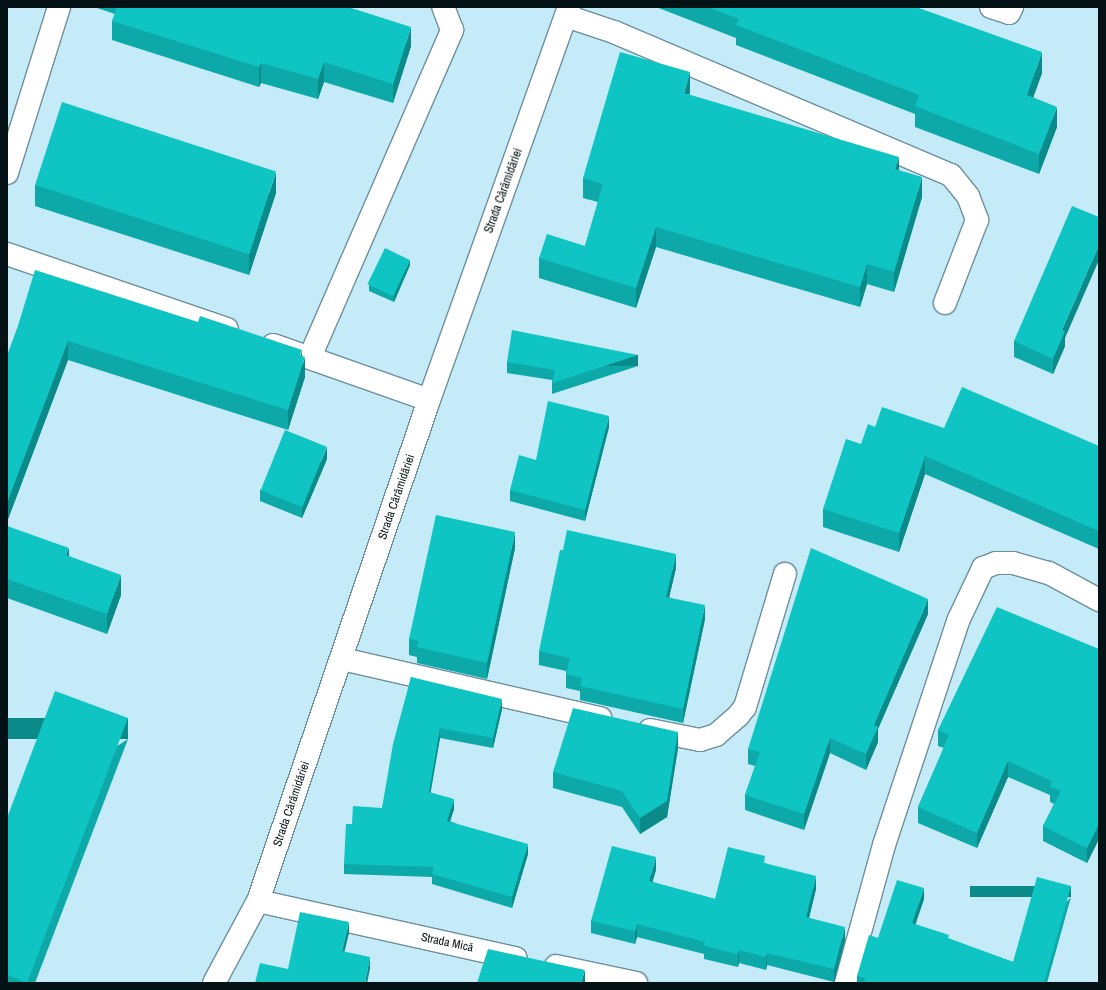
<!DOCTYPE html>
<html>
<head>
<meta charset="utf-8">
<style>
	body { margin:0 }
	#map { position:relative; width:1106px; height:990px; overflow:hidden; background:#c5eaf8; font-family:"Archivo Narrow",sans-serif }
	div>[style] { position:absolute }
	.roads { filter:drop-shadow(1px 0 #6c8f9c) drop-shadow(-1px 0 #6c8f9c) drop-shadow(0 1px #6c8f9c) drop-shadow(0 -1px #6c8f9c) }
	.minor>* { height:22px; margin:-11px; padding:0 11px; transform-origin:11px; border-radius:11px; background:#fff }
	.wall>* { inset:0; background:#0da9a9 }
	.shaded-wall>* { inset:0; background:#0a8a89; transform-origin:0 0 }
	.building>* { inset:0; background:#0fc5c4; transform-origin:0 0 }
	span { translate:-50% -50%; white-space:nowrap; text-align:center; line-height:1.15; -webkit-text-stroke:3.5px #fff; paint-order:stroke }
	.street-label { font-size:12px; color:#041115 }
	.frame { position:absolute; inset:0; border:8px solid #041115; pointer-events:none }
</style>
</head>
<body>
<div id="map">
	<div class="roads">
		<div class="minor">
			<i style="left:991px;top:7px;width:19px;rotate:18deg"></i>
			<i style="left:1009px;top:13px;width:7px;rotate:-63deg"></i>
			<i style="left:566px;top:16px;width:51px;rotate:18.4deg"></i>
			<i style="left:614px;top:32px;width:366px;rotate:23deg"></i>
			<i style="left:951px;top:175px;width:27px;rotate:51deg"></i>
			<i style="left:968px;top:196px;width:26px;rotate:69deg"></i>
			<i style="left:977px;top:220px;width:89px;rotate:111.1deg"></i>
			<i style="left:7px;top:173px;width:174px;rotate:-72.6deg"></i>
			<i style="left:7px;top:254px;width:232px;rotate:18.8deg"></i>
			<i style="left:273px;top:345px;width:165px;rotate:19.4deg"></i>
			<i style="left:310px;top:357px;width:357px;rotate:-66.5deg"></i>
			<i style="left:452px;top:30px;width:25px;rotate:-111deg"></i>
			<i style="left:342px;top:659px;width:265px;rotate:12.9deg"></i>
			<i style="left:650px;top:730px;width:51px;rotate:11.3deg"></i>
			<i style="left:700px;top:740px;width:17px;rotate:-17deg"></i>
			<i style="left:716px;top:735px;width:29px;rotate:-41deg"></i>
			<i style="left:738px;top:716px;width:11px;rotate:-52deg"></i>
			<i style="left:745px;top:707px;width:139px;rotate:-73.3deg"></i>
			<i style="left:258px;top:901px;width:264px;rotate:12.5deg"></i>
			<i style="left:556px;top:966px;width:82px;rotate:12deg"></i>
			<i style="left:214px;top:983px;width:93px;rotate:-61.8deg"></i>
			<i style="left:258px;top:901px;width:529px;rotate:-71.15deg"></i>
			<i style="left:429px;top:400px;width:417px;rotate:-70.4deg"></i>
			<i style="left:846px;top:983px;width:143px;rotate:-74.6deg"></i>
			<i style="left:884px;top:845px;width:236px;rotate:-71.7deg"></i>
			<i style="left:958px;top:621px;width:59px;rotate:-64.7deg"></i>
			<i style="left:983px;top:568px;width:14px;rotate:-21deg"></i>
			<i style="left:996px;top:563px;width:17px"></i>
			<i style="left:1013px;top:563px;width:37px;rotate:16deg"></i>
			<i style="left:1049px;top:573px;width:57px;rotate:28.4deg"></i>
		</div>
	</div>
	<div class="wall">
		<i style="clip-path:polygon(94px 7px,348px 7px,411px 46px,393px 103px,324px 82px,318px 99px,261px 83px,259px 87px,112px 40px,112px 21px,115px 14px)"></i>
		<i style="clip-path:polygon(656px 7px,916px 7px,1042px 73px,1033px 97px,1057px 127px,1039px 174px,915px 127px,915px 114px,736px 45px,736px 38px)"></i>
		<i style="clip-path:polygon(690px 92px,689px 95px,899px 171px,922px 197px,894px 292px,867px 284px,860px 307px,656px 247px,636px 308px,539px 278px,539px 258px,585px 246px,598px 202px,583px 198px,583px 178px)"></i>
		<i style="clip-path:polygon(35px 185px,276px 193px,249px 275px,35px 206px)"></i>
		<i style="clip-path:polygon(410px 265px,394px 302px,369px 291px,369px 285px)"></i>
		<i style="clip-path:polygon(198px 322px,302px 356px,305px 377px,288px 430px,68px 360px,7px 522px,7px 356px,17px 329px)"></i>
		<i style="clip-path:polygon(1065px 338px,1065px 346px,1053px 374px,1014px 357px,1014px 341px)"></i>
		<i style="clip-path:polygon(507px 362px,638px 366px,552px 394px,552px 380px,507px 373px)"></i>
		<i style="clip-path:polygon(609px 427px,585px 521px,510px 501px,510px 490px)"></i>
		<i style="clip-path:polygon(875px 427px,944px 428px,1099px 446px,1099px 549px,925px 474px,899px 552px,823px 527px,823px 509px,861px 444px)"></i>
		<i style="clip-path:polygon(327px 459px,302px 518px,260px 501px,260px 490px)"></i>
		<i style="clip-path:polygon(7px 526px,69px 556px,121px 595px,107px 634px,7px 598px)"></i>
		<i style="clip-path:polygon(515px 548px,487px 679px,417px 663px,417px 657px,409px 655px,409px 639px)"></i>
		<i style="clip-path:polygon(676px 568px,669px 597px,705px 619px,683px 723px,580px 700px,580px 691px,566px 688px,566px 671px,539px 665px,539px 651px)"></i>
		<i style="clip-path:polygon(928px 614px,878px 729px,878px 742px,866px 770px,830px 753px,804px 830px,745px 810px,745px 795px,755px 766px,748px 764px,748px 749px)"></i>
		<i style="clip-path:polygon(1099px 649px,1099px 839px,1087px 863px,1043px 841px,1043px 826px,1054px 804px,1050px 802px,1050px 795px,1008px 777px,977px 848px,918px 823px,918px 807px,944px 748px,938px 746px,938px 730px)"></i>
		<i style="clip-path:polygon(411px 677px,502px 709px,493px 748px,440px 738px,430px 792px,454px 809px,450px 821px,528px 854px,512px 908px,432px 884px,432px 877px,344px 874px,344px 864px,352px 824px,382px 808px)"></i>
		<i style="clip-path:polygon(128px 739px,35px 983px,7px 983px,7px 818px)"></i>
		<i style="clip-path:polygon(678px 748px,667px 817px,640px 834px,622px 807px,553px 788px,553px 772px)"></i>
		<i style="clip-path:polygon(765px 863px,816px 889px,809px 918px,845px 940px,834px 982px,767px 965px,766px 970px,739px 963px,738px 967px,704px 959px,704px 954px,637px 937px,635px 944px,591px 933px,591px 921px,656px 870px,652px 882px,715px 899px)"></i>
		<i style="clip-path:polygon(1071px 897px,1047px 983px,857px 983px,857px 976px,878px 938px,924px 899px,915px 924px,949px 939px,1013px 962px)"></i>
	</div>
	<div class="shaded-wall">
		<i style="clip-path:polygon(411px 27px,411px 46px,393px 103px,393px 84px)"></i>
		<i style="clip-path:polygon(1042px 52px,1042px 73px,1027px 115px,1027px 95px)"></i>
		<i style="clip-path:polygon(324px 62px,324px 82px,318px 99px,318px 79px)"></i>
		<i style="clip-path:polygon(261px 63px,261px 83px,259px 87px,259px 67px)"></i>
		<i style="clip-path:polygon(690px 72px,690px 92px,684px 113px,684px 93px)"></i>
		<i style="clip-path:polygon(1057px 107px,1057px 127px,1039px 174px,1039px 154px)"></i>
		<i style="clip-path:polygon(899px 157px,899px 177px,895px 169px)"></i>
		<i style="clip-path:polygon(276px 172px,276px 193px,249px 275px,249px 255px)"></i>
		<i style="clip-path:polygon(922px 177px,922px 197px,894px 292px,894px 272px)"></i>
		<i style="clip-path:polygon(656px 227px,656px 247px,636px 308px,636px 288px)"></i>
		<i style="clip-path:polygon(1099px 245px,1099px 260px,1065px 338px,1065px 346px,1053px 374px,1053px 359px,1062px 330px)"></i>
		<i style="clip-path:polygon(410px 260px,410px 265px,394px 302px,394px 296px)"></i>
		<i style="clip-path:polygon(867px 264px,867px 284px,860px 307px,860px 287px)"></i>
		<i style="clip-path:polygon(68px 341px,68px 360px,7px 522px,7px 503px)"></i>
		<i style="clip-path:polygon(302px 350px,302px 367px,305px 357px,305px 377px,288px 430px,288px 410px)"></i>
		<i style="left:638px;top:355px;width:11px;height:90px;rotate:90deg"></i>
		<i style="clip-path:polygon(609px 416px,609px 427px,585px 521px,585px 510px)"></i>
		<i style="clip-path:polygon(327px 447px,327px 459px,302px 518px,302px 507px)"></i>
		<i style="clip-path:polygon(925px 456px,925px 474px,899px 552px,899px 533px)"></i>
		<i style="clip-path:polygon(515px 532px,515px 548px,487px 679px,487px 663px)"></i>
		<i style="clip-path:polygon(69px 548px,69px 568px,66px 555px)"></i>
		<i style="clip-path:polygon(676px 554px,676px 568px,666px 611px,666px 597px)"></i>
		<i style="clip-path:polygon(121px 575px,121px 595px,107px 634px,107px 614px)"></i>
		<i style="clip-path:polygon(928px 599px,928px 614px,878px 729px,878px 742px,866px 770px,866px 754px,874px 725px)"></i>
		<i style="clip-path:polygon(705px 605px,705px 619px,683px 723px,683px 709px)"></i>
		<i style="clip-path:polygon(502px 699px,502px 709px,493px 748px,493px 738px)"></i>
		<i style="left:128px;top:718px;width:21px;height:284px;rotate:90deg"></i>
		<i style="clip-path:polygon(440px 728px,440px 738px,429px 802px,429px 792px)"></i>
		<i style="clip-path:polygon(678px 732px,678px 748px,667px 817px,640px 834px,640px 818px)"></i>
		<i style="clip-path:polygon(830px 738px,830px 753px,804px 830px,804px 814px)"></i>
		<i style="clip-path:polygon(1008px 761px,1008px 777px,977px 848px,977px 833px)"></i>
		<i style="clip-path:polygon(454px 799px,454px 809px,447px 831px,447px 821px)"></i>
		<i style="clip-path:polygon(1099px 824px,1099px 839px,1087px 863px,1087px 848px)"></i>
		<i style="clip-path:polygon(528px 844px,528px 854px,512px 908px,512px 897px)"></i>
		<i style="clip-path:polygon(656px 857px,656px 870px,649px 894px,649px 881px)"></i>
		<i style="clip-path:polygon(816px 876px,816px 889px,806px 930px,806px 917px)"></i>
		<i style="left:1071px;top:886px;width:11px;height:101px;rotate:90deg"></i>
		<i style="clip-path:polygon(924px 888px,924px 899px,912px 935px,912px 923px)"></i>
		<i style="clip-path:polygon(349px 922px,349px 933px,342px 962px,342px 951px)"></i>
		<i style="clip-path:polygon(637px 924px,637px 937px,635px 944px,635px 931px)"></i>
		<i style="clip-path:polygon(845px 927px,845px 940px,834px 982px,834px 969px)"></i>
		<i style="clip-path:polygon(739px 950px,739px 963px,738px 967px,738px 954px)"></i>
		<i style="clip-path:polygon(767px 953px,767px 965px,766px 970px,766px 957px)"></i>
		<i style="clip-path:polygon(370px 957px,370px 969px,367px 983px,365px 983px)"></i>
		<i style="clip-path:polygon(585px 970px,585px 983px,581px 983px)"></i>
	</div>
	<div class="building">
		<i style="clip-path:polygon(117px 7px,348px 7px,411px 27px,393px 84px,324px 62px,318px 79px,261px 63px,259px 67px,112px 21px)"></i>
		<i style="clip-path:polygon(708px 7px,916px 7px,1042px 52px,1027px 95px,1057px 107px,1039px 154px,915px 106px,919px 95px,736px 25px,739px 19px)"></i>
		<i style="clip-path:polygon(620px 52px,690px 72px,684px 93px,899px 157px,895px 169px,922px 177px,894px 272px,867px 264px,860px 287px,656px 227px,636px 288px,539px 258px,547px 234px,585px 246px,603px 184px,583px 178px)"></i>
		<i style="left:62px;top:102px;width:225px;height:87px;rotate:18deg"></i>
		<i style="clip-path:polygon(1072px 206px,1099px 217px,1099px 245px,1062px 330px,1065px 331px,1053px 359px,1014px 341px)"></i>
		<i style="left:385px;top:248px;width:28px;height:40px;rotate:26deg"></i>
		<i style="clip-path:polygon(35px 270px,198px 322px,200px 316px,302px 350px,300px 355px,305px 357px,288px 410px,68px 341px,7px 503px,7px 356px,17px 329px)"></i>
		<i style="clip-path:polygon(512px 330px,638px 355px,552px 383px,555px 370px,507px 362px)"></i>
		<i style="clip-path:polygon(962px 387px,1099px 446px,1099px 531px,925px 456px,899px 533px,823px 509px,846px 439px,861px 444px,868px 424px,875px 427px,882px 407px,944px 428px)"></i>
		<i style="clip-path:polygon(548px 401px,609px 416px,585px 510px,510px 490px,519px 455px,536px 460px)"></i>
		<i style="left:285px;top:430px;width:45px;height:65px;rotate:22deg"></i>
		<i style="clip-path:polygon(436px 515px,515px 532px,487px 663px,417px 647px,418px 641px,409px 639px)"></i>
		<i style="clip-path:polygon(7px 526px,69px 548px,66px 555px,121px 575px,107px 614px,7px 579px)"></i>
		<i style="clip-path:polygon(567px 530px,676px 554px,666px 597px,705px 605px,683px 709px,580px 686px,582px 678px,566px 674px,570px 658px,539px 651px,560px 550px,563px 550px)"></i>
		<i style="clip-path:polygon(811px 548px,928px 599px,874px 725px,878px 727px,866px 754px,830px 738px,804px 814px,745px 795px,760px 752px,748px 749px)"></i>
		<i style="clip-path:polygon(997px 607px,1099px 649px,1099px 680px,1098px 681px,1099px 682px,1099px 824px,1087px 848px,1043px 826px,1061px 791px,1050px 787px,1052px 781px,1008px 761px,977px 833px,918px 807px,949px 735px,938px 730px)"></i>
		<i style="clip-path:polygon(411px 677px,502px 699px,493px 738px,440px 728px,429px 792px,454px 799px,447px 821px,528px 844px,512px 897px,432px 874px,434px 867px,344px 864px,346px 824px,352px 824px,353px 806px,382px 808px,393px 744px)"></i>
		<i style="clip-path:polygon(55px 691px,128px 718px,27px 983px,7px 975px,7px 818px)"></i>
		<i style="clip-path:polygon(573px 708px,678px 732px,667px 801px,640px 818px,622px 791px,553px 772px)"></i>
		<i style="clip-path:polygon(612px 846px,656px 857px,649px 881px,715px 899px,728px 847px,765px 856px,764px 863px,816px 876px,806px 917px,845px 927px,834px 969px,767px 953px,766px 957px,739px 950px,738px 954px,704px 946px,705px 942px,637px 924px,635px 931px,591px 921px)"></i>
		<i style="clip-path:polygon(1037px 877px,1071px 886px,1044px 983px,864px 983px,865px 978px,857px 976px,869px 935px,878px 938px,897px 880px,924px 888px,912px 923px,949px 935px,948px 938px,1013px 962px)"></i>
		<i style="clip-path:polygon(300px 912px,349px 922px,342px 951px,370px 957px,365px 983px,255px 983px,260px 963px,288px 969px)"></i>
		<i style="clip-path:polygon(488px 949px,585px 970px,581px 983px,477px 983px)"></i>
	</div>
	<div class="street-label">
		<span style="left:504px;top:191px;rotate:-70deg">Strada Cărămidăriei</span>
		<span style="left:397px;top:497px;rotate:-71deg">Strada Cărămidăriei</span>
		<span style="left:292px;top:804px;rotate:-71deg">Strada Cărămidăriei</span>
		<span style="left:447px;top:943px;rotate:12deg">Strada Mică</span>
	</div>
	<div class="frame"></div>
</div>
</body>
</html>
